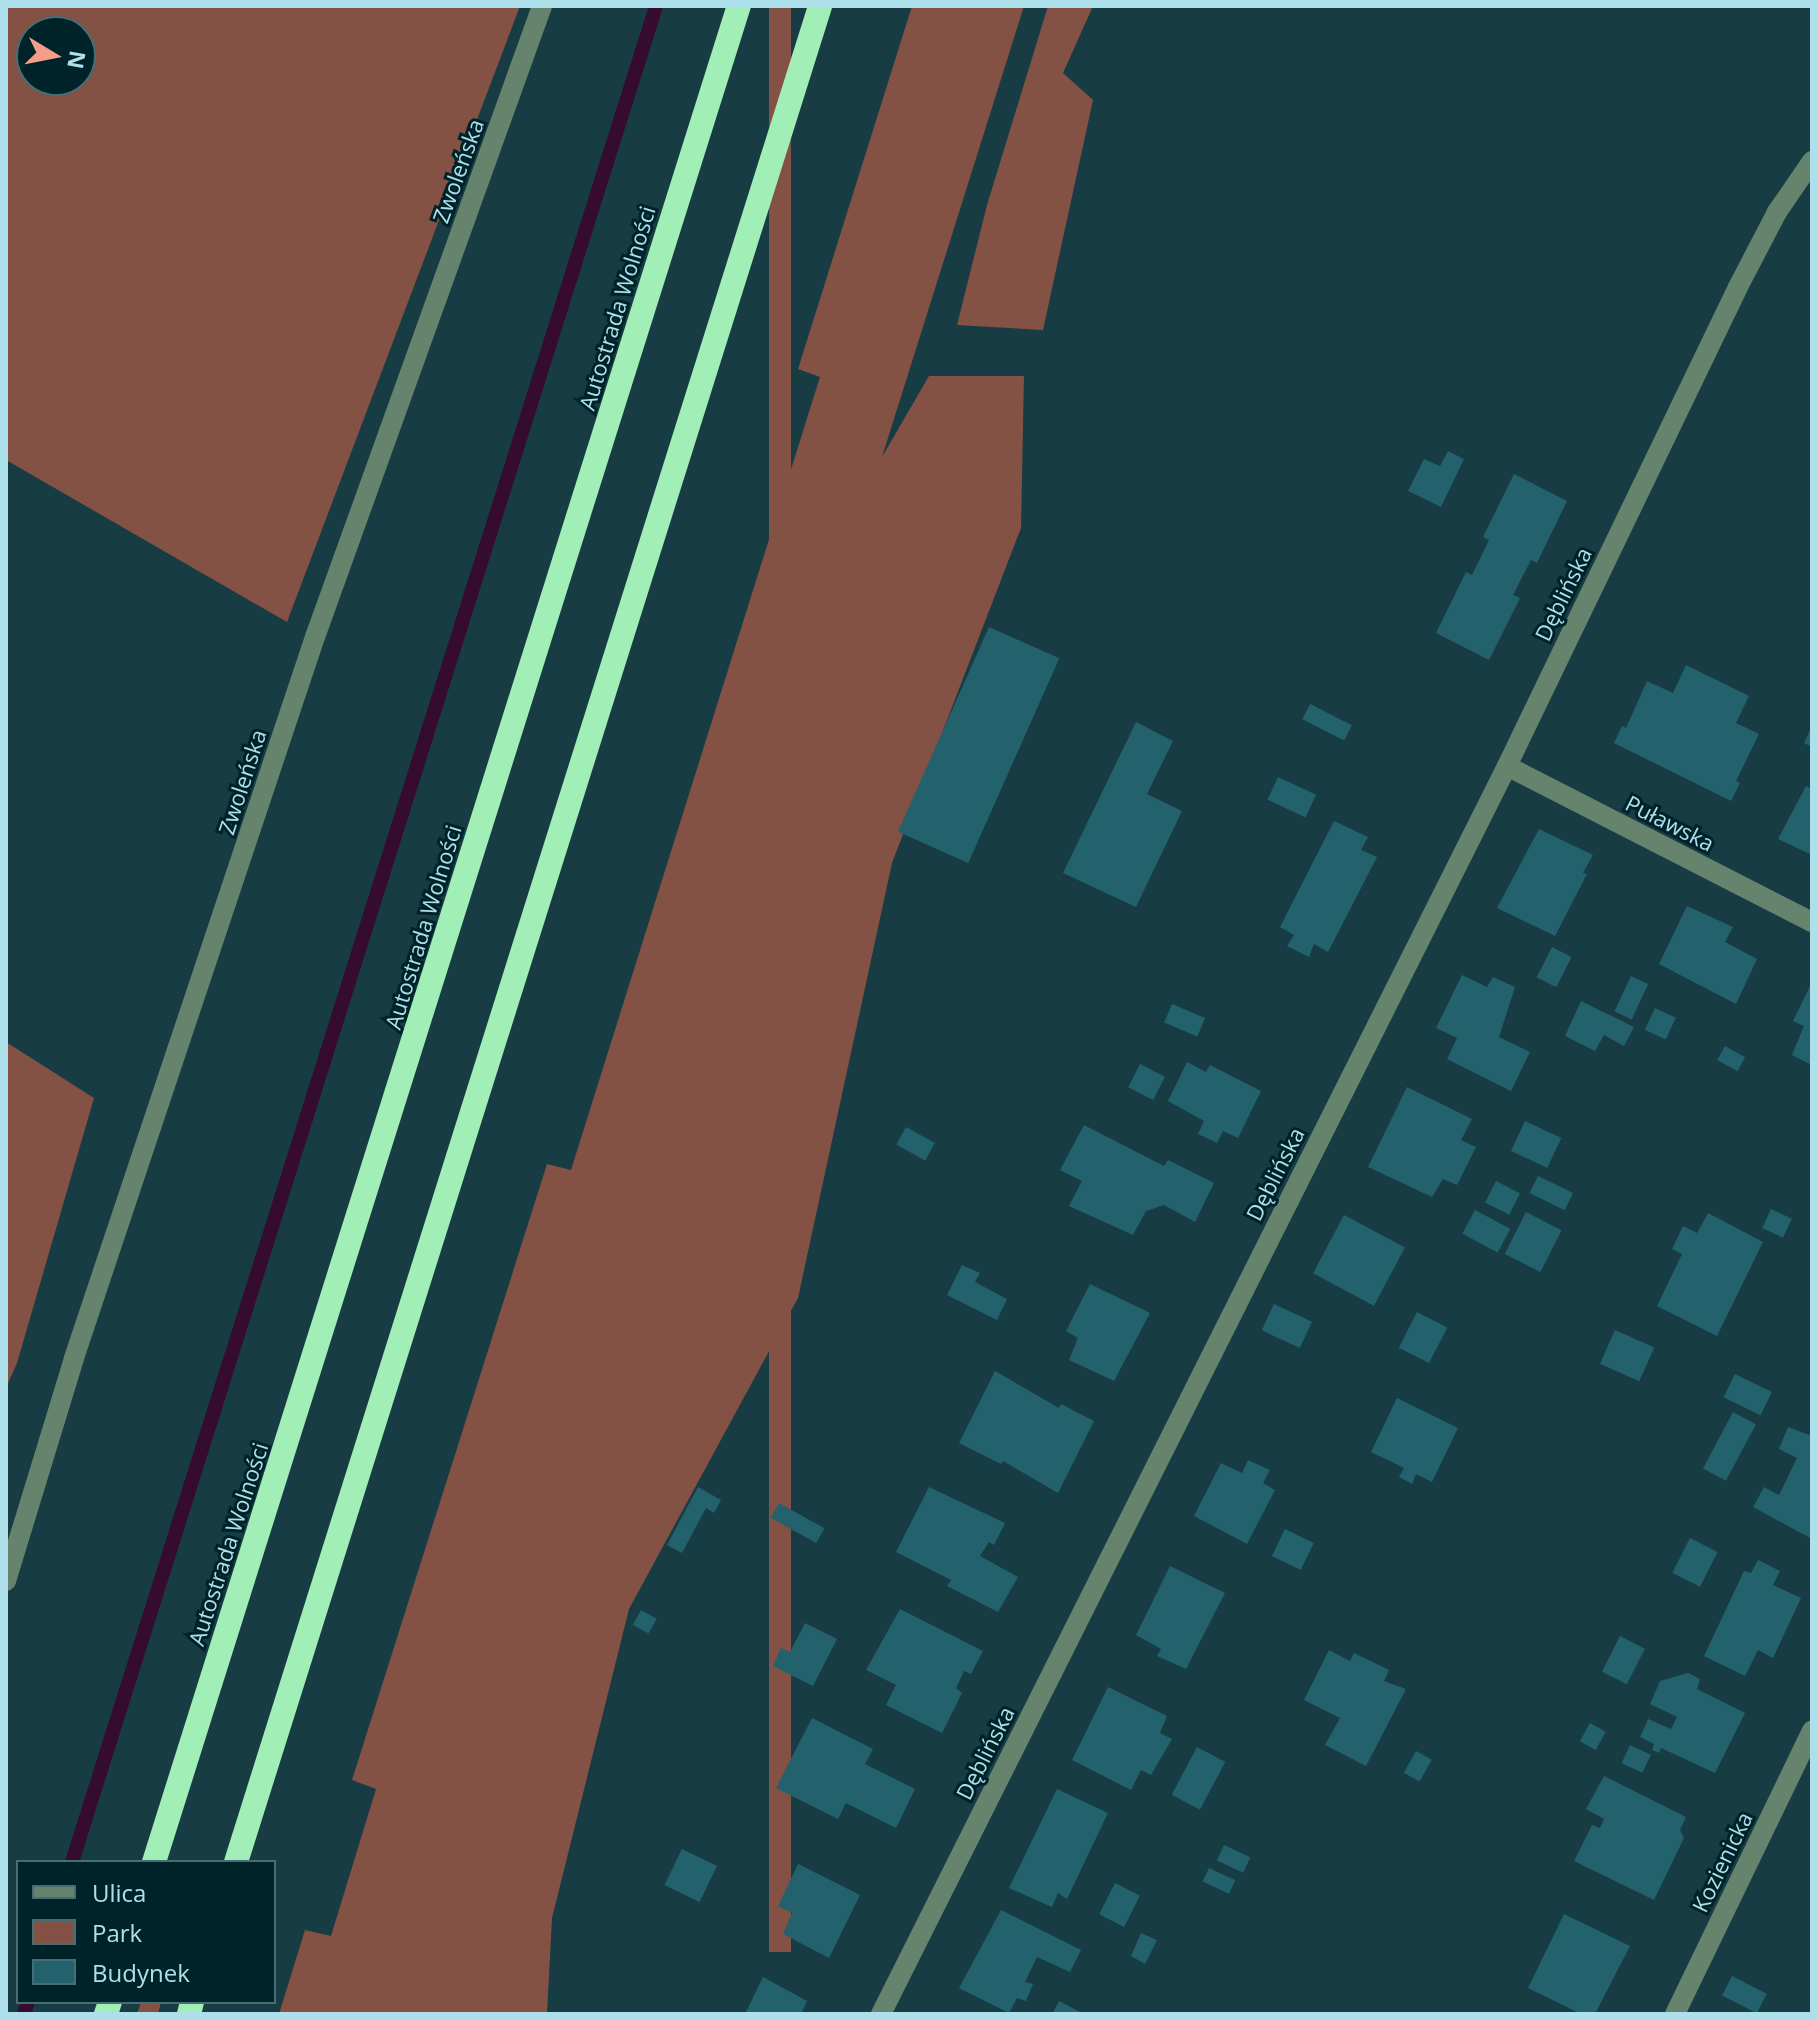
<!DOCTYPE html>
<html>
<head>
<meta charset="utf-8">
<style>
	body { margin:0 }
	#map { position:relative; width:1818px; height:2020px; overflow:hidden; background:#183c43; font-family:"Open Sans",sans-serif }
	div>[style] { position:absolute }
	.green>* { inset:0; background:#845145; transform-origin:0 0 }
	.stream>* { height:14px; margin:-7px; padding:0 7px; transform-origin:7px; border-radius:7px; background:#350c30 }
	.building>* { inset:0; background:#23616d; transform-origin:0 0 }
	.minor>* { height:20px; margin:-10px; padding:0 10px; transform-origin:10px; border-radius:10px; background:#65836d }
	.highway>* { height:24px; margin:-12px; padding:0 12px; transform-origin:12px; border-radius:12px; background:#a1eeb7 }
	span { translate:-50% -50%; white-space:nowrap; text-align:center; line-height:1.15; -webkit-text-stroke:6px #002229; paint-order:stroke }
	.street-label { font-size:22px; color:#ade0eb }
	.frame { position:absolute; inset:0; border:8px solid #ade0eb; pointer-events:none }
	.legend { position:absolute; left:16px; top:1860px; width:260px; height:144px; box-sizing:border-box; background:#002229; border:2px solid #456e77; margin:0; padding:10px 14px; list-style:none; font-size:24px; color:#ade0eb }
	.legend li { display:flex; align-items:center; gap:16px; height:40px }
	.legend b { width:40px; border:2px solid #456e77 }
	.north { position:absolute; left:16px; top:16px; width:80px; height:80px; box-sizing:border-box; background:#002229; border:2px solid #456e77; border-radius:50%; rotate:100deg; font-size:22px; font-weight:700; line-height:32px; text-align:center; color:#ade0eb }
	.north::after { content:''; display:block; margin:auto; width:28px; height:36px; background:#f49d8b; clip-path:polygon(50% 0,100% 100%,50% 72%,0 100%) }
</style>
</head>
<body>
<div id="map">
	<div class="green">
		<i style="clip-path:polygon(evenodd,6px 6px,520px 6px,287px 622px,6px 460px,6px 6px,80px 32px,80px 80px,32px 80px,32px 32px,80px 32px)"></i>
		<i style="left:769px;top:6px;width:22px;height:1946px"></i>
		<i style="clip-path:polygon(912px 6px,1024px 6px,882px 457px,929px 376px,1024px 376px,1021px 528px,892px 863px,798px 1298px,629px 1609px,552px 1918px,547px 2014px,279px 2014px,305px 1930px,331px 1936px,376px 1789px,352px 1780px,547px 1164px,571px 1170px,820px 377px,798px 369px)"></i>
		<i style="clip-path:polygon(1048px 6px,1093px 6px,1063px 73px,1093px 100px,1043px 330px,957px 325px,987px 205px)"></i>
		<i style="clip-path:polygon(6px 1042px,94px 1098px,17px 1363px,6px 1388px)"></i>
		<i style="clip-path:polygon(141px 2002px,161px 2002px,158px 2014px,137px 2014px)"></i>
	</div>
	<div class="stream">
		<i style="left:72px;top:1862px;width:1946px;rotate:-72.53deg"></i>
		<i style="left:24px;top:2014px;width:13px;rotate:-72deg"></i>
	</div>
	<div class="building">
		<i style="clip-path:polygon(1448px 451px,1464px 459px,1441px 507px,1408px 491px,1424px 459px,1440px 466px)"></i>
		<i style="clip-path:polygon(1514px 474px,1567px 501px,1537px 563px,1531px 560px,1513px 595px,1520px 598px,1489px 660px,1436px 633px,1466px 572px,1472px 575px,1489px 540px,1483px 537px)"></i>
		<i style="left:989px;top:627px;width:77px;height:224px;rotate:24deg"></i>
		<i style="clip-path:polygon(1686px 665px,1749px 696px,1736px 723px,1759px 734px,1736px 781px,1740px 783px,1731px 801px,1614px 743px,1622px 726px,1626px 728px,1647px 681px,1673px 693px)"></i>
		<i style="left:1310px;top:704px;width:47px;height:17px;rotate:27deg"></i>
		<i style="clip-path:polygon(1136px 722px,1173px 741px,1147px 794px,1182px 811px,1136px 907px,1063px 873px)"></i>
		<i style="clip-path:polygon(1812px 726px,1812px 747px,1804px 743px)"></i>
		<i style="left:1278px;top:777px;width:42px;height:25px;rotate:25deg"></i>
		<i style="clip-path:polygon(1806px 786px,1812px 789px,1812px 855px,1778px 839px)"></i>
		<i style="clip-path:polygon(1334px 821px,1368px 837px,1361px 850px,1377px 857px,1328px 952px,1314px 944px,1309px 957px,1287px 946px,1294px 935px,1280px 927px)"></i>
		<i style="clip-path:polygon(1539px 829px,1593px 855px,1583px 873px,1587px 874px,1555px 936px,1497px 908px)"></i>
		<i style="clip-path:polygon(1687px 906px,1733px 927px,1725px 942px,1757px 959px,1736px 1004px,1659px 964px)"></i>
		<i style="left:1552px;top:947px;width:22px;height:34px;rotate:27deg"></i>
		<i style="clip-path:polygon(1462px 975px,1487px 987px,1493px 977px,1515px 987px,1499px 1037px,1530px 1052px,1511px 1091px,1447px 1059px,1457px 1038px,1436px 1028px)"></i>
		<i style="left:1631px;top:976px;width:19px;height:39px;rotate:25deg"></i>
		<i style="clip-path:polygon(1812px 982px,1812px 1065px,1792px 1055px,1804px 1026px,1793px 1021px)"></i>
		<i style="clip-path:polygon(1581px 1001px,1634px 1027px,1624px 1046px,1604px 1035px,1595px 1051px,1565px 1036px)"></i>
		<i style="left:1172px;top:1004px;width:36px;height:20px;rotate:23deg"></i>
		<i style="left:1655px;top:1008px;width:23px;height:24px;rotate:25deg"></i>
		<i style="left:1725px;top:1046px;width:23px;height:16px;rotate:29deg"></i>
		<i style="clip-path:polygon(1187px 1062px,1206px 1072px,1210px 1065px,1261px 1091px,1238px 1138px,1223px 1131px,1217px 1143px,1198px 1134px,1204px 1121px,1168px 1101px)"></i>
		<i style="left:1140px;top:1064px;width:28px;height:26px;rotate:27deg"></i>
		<i style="clip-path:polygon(1407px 1087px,1472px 1119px,1461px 1140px,1476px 1147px,1457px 1185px,1443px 1179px,1432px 1197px,1368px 1167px)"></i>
		<i style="left:1525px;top:1121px;width:40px;height:33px;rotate:25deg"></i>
		<i style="clip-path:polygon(1084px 1125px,1164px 1166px,1168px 1160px,1214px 1183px,1195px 1222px,1164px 1205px,1146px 1211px,1133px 1235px,1069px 1206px,1082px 1181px,1060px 1170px)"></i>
		<i style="left:906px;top:1127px;width:33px;height:20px;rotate:29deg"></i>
		<i style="left:1538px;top:1176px;width:39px;height:19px;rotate:26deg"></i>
		<i style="left:1496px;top:1181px;width:27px;height:24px;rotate:27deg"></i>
		<i style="left:1771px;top:1209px;width:23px;height:21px;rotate:25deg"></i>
		<i style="left:1475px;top:1210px;width:40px;height:27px;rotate:28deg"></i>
		<i style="left:1526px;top:1212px;width:40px;height:47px;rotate:27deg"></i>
		<i style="clip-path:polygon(1708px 1213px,1763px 1242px,1717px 1336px,1657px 1306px,1682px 1254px,1672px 1249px,1683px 1226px,1697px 1233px)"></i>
		<i style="left:1344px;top:1215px;width:69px;height:66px;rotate:28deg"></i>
		<i style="clip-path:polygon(962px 1265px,980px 1273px,975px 1282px,1007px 1299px,997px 1320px,947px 1295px)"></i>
		<i style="clip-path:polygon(1090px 1284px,1150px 1313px,1114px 1381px,1069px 1360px,1078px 1338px,1066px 1331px)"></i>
		<i style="left:1274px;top:1304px;width:42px;height:29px;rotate:25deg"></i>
		<i style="left:1417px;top:1312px;width:34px;height:40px;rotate:27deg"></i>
		<i style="left:1615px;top:1330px;width:43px;height:37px;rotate:24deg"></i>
		<i style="clip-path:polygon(995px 1371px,1059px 1408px,1061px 1404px,1094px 1421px,1058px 1493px,1003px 1461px,1001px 1464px,959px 1443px)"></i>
		<i style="left:1735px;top:1374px;width:41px;height:26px;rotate:26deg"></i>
		<i style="clip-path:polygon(1397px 1398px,1458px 1428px,1432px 1482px,1416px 1474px,1412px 1484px,1399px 1477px,1404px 1468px,1371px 1452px)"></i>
		<i style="left:1733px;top:1412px;width:26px;height:64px;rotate:28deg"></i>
		<i style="clip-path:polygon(1788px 1427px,1812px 1436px,1812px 1539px,1753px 1507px,1764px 1487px,1779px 1495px,1797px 1458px,1779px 1449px)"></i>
		<i style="clip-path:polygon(1248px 1460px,1270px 1470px,1263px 1483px,1275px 1490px,1247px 1544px,1194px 1516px,1221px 1463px,1242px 1473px)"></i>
		<i style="clip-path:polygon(698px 1487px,721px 1500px,714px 1513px,706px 1508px,682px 1553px,667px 1545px)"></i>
		<i style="clip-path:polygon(929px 1487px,1005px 1523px,994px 1545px,989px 1542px,980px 1556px,1018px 1577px,998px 1612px,947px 1586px,951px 1580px,896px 1552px)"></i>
		<i style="left:779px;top:1503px;width:52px;height:17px;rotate:29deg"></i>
		<i style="left:1285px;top:1529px;width:32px;height:30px;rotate:26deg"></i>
		<i style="left:1690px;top:1538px;width:31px;height:39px;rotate:27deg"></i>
		<i style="clip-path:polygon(1758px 1560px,1780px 1571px,1773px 1585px,1801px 1598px,1773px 1658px,1758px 1650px,1745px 1676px,1704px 1656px,1744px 1571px,1751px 1573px)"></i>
		<i style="clip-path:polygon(1170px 1566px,1225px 1593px,1186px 1669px,1157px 1656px,1161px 1649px,1136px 1635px)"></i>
		<i style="clip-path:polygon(900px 1609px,983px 1651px,971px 1674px,964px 1671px,956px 1688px,962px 1693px,942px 1733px,886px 1705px,896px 1685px,866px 1670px)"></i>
		<i style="left:641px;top:1610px;width:18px;height:17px;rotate:29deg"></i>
		<i style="clip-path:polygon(805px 1623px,837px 1639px,813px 1686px,773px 1666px,781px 1648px,790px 1652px)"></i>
		<i style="left:1620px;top:1636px;width:28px;height:40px;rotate:27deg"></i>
		<i style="clip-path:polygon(1329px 1650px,1350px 1661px,1354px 1653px,1389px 1670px,1384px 1681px,1406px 1689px,1366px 1766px,1325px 1745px,1340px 1718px,1304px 1700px)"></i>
		<i style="clip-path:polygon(1688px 1673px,1700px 1679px,1697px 1689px,1745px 1713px,1715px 1773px,1661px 1748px,1659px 1753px,1652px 1750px,1654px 1744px,1640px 1737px,1648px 1719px,1671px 1729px,1677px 1717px,1650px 1704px,1660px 1681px)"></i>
		<i style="clip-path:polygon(1108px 1687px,1167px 1716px,1160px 1733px,1172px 1739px,1151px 1775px,1141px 1770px,1131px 1790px,1072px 1760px)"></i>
		<i style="clip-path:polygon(812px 1718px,873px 1749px,865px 1764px,915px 1789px,896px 1828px,846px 1803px,838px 1819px,776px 1788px)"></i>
		<i style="left:1590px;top:1723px;width:18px;height:21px;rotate:29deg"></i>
		<i style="left:1630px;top:1745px;width:23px;height:20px;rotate:25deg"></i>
		<i style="left:1197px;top:1747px;width:32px;height:54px;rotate:28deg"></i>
		<i style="left:1416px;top:1751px;width:18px;height:25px;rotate:29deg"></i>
		<i style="clip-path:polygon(1604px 1776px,1686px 1817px,1680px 1830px,1684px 1838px,1654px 1900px,1574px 1861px,1592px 1825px,1600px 1828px,1604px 1819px,1586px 1809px)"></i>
		<i style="clip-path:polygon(1057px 1789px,1108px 1813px,1067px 1899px,1058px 1893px,1052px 1907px,1009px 1888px)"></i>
		<i style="left:1224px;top:1845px;width:29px;height:17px;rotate:25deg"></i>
		<i style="left:682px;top:1849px;width:39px;height:40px;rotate:26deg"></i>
		<i style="clip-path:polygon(798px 1864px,860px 1895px,829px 1958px,783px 1934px,792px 1913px,778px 1906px)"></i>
		<i style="left:1209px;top:1868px;width:29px;height:15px;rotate:25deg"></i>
		<i style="left:1115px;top:1883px;width:28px;height:35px;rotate:27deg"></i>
		<i style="clip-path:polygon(1001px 1910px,1081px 1950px,1070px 1972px,1037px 1957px,1025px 1982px,1033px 1984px,1026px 2001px,1017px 1998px,1009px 2013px,959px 1988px)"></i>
		<i style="clip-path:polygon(1564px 1914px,1630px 1946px,1595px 2014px,1581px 2014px,1528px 1988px)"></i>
		<i style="clip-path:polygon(1141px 1933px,1157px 1940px,1145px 1964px,1131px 1956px)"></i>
		<i style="left:1732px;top:1976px;width:39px;height:22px;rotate:27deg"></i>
		<i style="clip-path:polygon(763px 1977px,807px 2001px,801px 2014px,745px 2014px)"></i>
		<i style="clip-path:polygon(1059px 2001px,1084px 2014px,1052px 2014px)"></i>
	</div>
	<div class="minor">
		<i style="left:1507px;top:766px;width:343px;rotate:27.1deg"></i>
		<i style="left:6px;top:1581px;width:233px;rotate:-73deg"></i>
		<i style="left:74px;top:1358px;width:760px;rotate:-71.52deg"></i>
		<i style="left:315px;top:637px;width:671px;rotate:-70.21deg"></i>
		<i style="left:881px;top:2014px;width:1396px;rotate:-63.36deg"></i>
		<i style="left:1507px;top:766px;width:532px;rotate:-64.25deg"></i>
		<i style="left:1738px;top:287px;width:85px;rotate:-62.5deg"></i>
		<i style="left:1777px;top:212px;width:62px;rotate:-55.5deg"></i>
		<i style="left:1675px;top:2014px;width:315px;rotate:-64.2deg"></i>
	</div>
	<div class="highway">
		<i style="left:154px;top:1862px;width:1946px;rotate:-72.51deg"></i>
		<i style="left:236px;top:1862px;width:1946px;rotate:-72.53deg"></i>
		<i style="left:106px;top:2014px;width:13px;rotate:-72deg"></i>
		<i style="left:189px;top:2014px;width:12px;rotate:-76deg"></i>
	</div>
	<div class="street-label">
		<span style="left:458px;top:171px;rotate:-70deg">Zwoleńska</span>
		<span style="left:617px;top:308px;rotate:-73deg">Autostrada Wolności</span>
		<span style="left:1563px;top:594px;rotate:-64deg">Dęblińska</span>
		<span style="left:242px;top:782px;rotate:-72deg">Zwoleńska</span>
		<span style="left:1670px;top:823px;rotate:27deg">Puławska</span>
		<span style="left:423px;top:927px;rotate:-73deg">Autostrada Wolności</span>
		<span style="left:1275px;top:1174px;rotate:-63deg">Dęblińska</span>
		<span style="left:228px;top:1544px;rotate:-72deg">Autostrada Wolności</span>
		<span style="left:985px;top:1753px;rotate:-63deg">Dęblińska</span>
		<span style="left:1722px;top:1862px;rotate:-64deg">Kozienicka</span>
	</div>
	<div class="frame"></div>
	<ul class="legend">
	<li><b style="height:10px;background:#65836d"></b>Ulica</li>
	<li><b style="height:22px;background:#845145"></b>Park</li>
	<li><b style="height:22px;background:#23616d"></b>Budynek</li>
	</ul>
	<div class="north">N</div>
</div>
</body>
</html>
